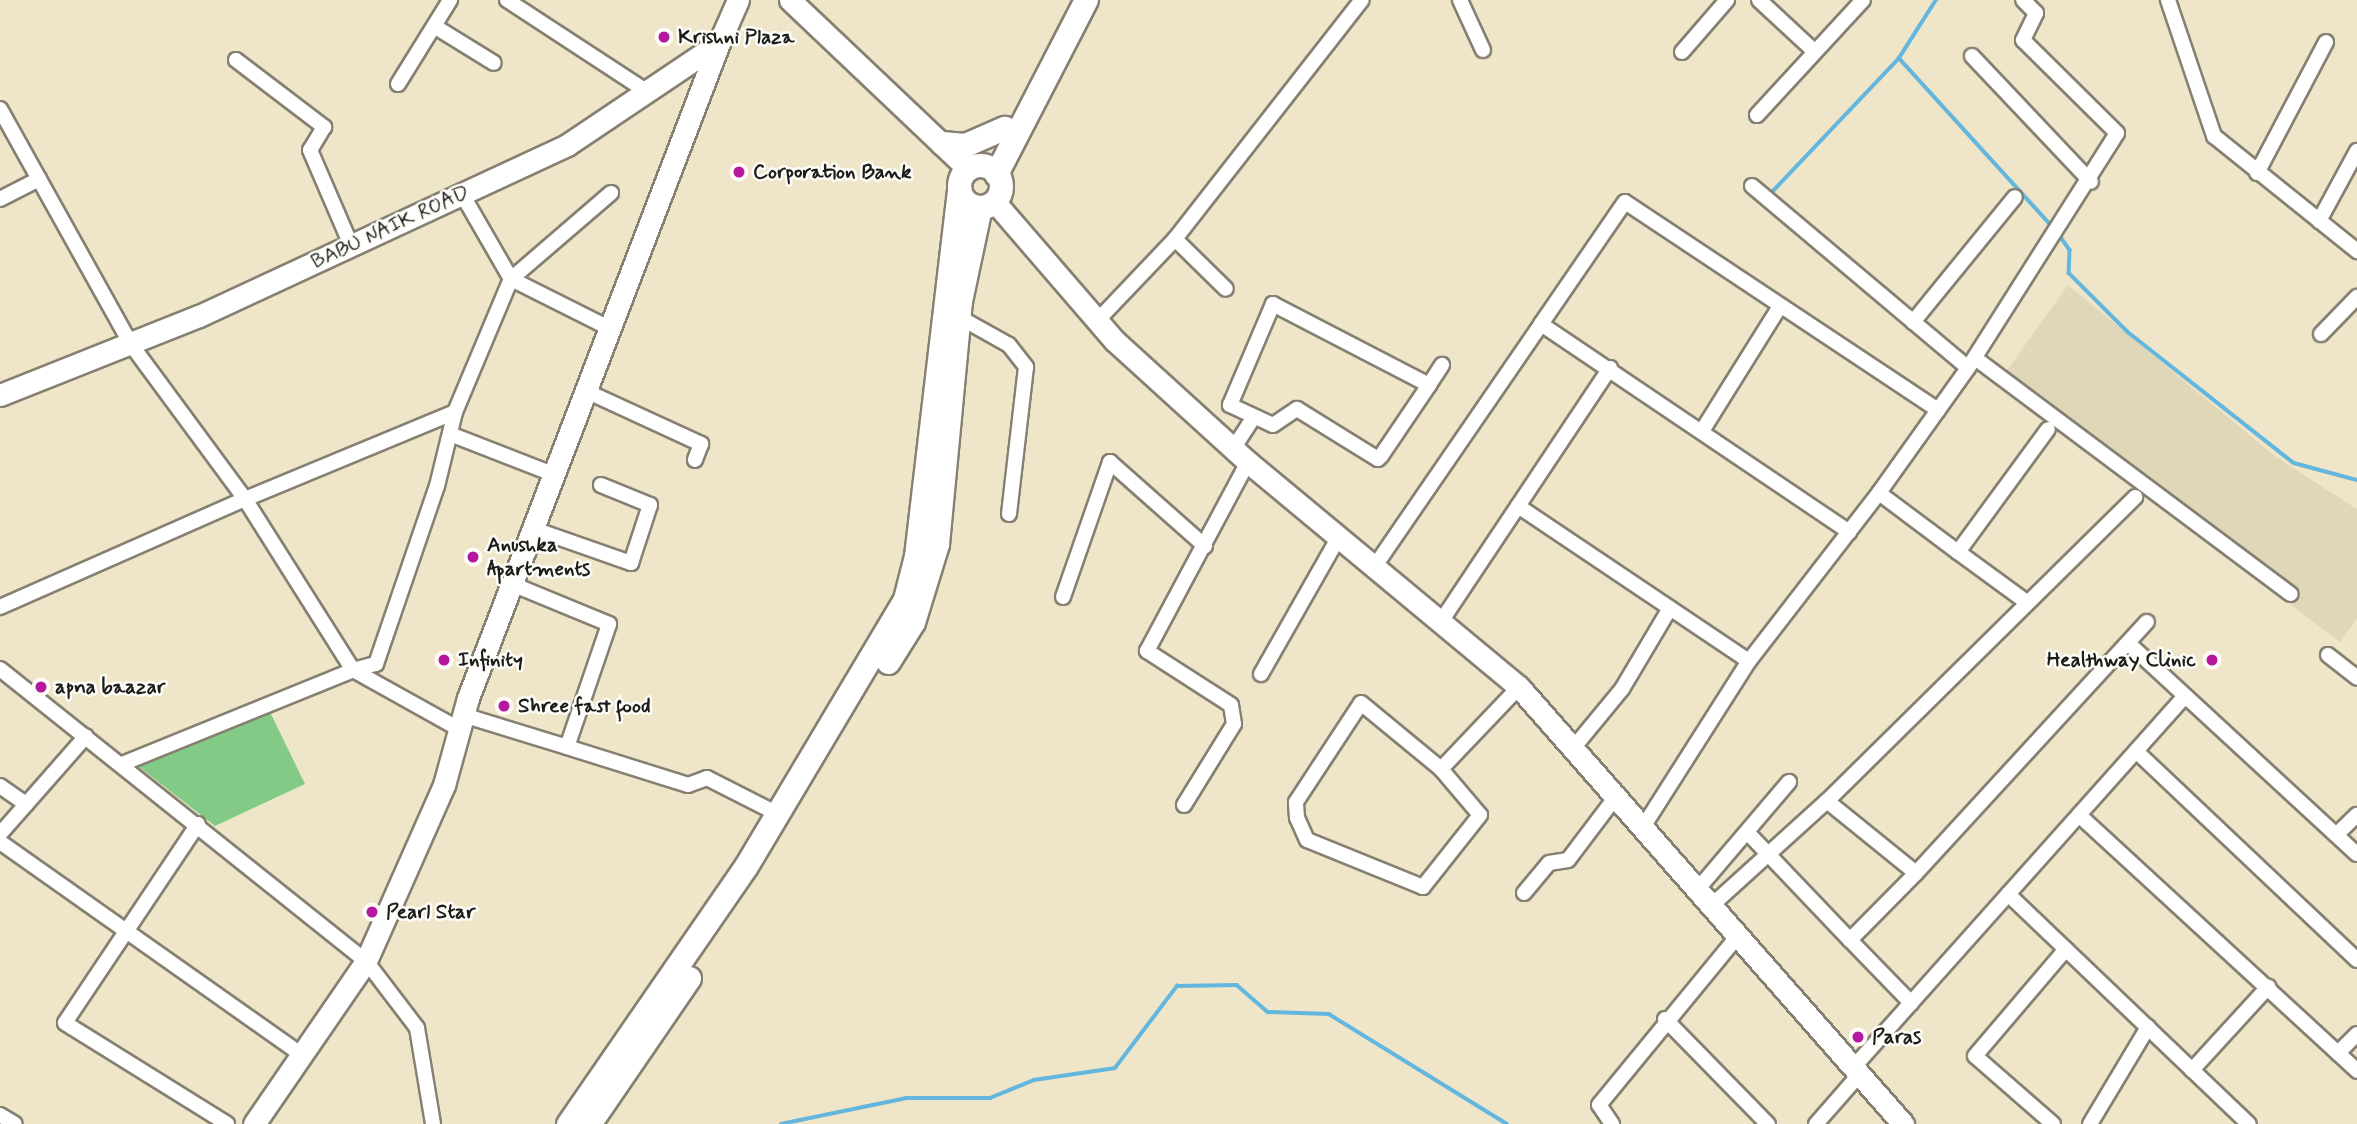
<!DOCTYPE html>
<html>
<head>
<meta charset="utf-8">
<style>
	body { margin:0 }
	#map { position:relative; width:2357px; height:1124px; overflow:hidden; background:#efe5c9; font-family:Mynerve,sans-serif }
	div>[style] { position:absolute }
	.built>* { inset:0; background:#dfd7b7 }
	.green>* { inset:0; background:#83ca86 }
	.stream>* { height:3.5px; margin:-1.75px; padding:0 1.75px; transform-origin:1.75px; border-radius:1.75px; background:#63b6de }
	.roads { filter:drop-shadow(2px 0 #868072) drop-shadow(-2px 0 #868072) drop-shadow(0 2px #868072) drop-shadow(0 -2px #868072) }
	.street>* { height:14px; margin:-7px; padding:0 7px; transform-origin:7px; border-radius:7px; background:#fff }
	.secondary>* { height:21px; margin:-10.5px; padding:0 10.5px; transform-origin:10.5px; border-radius:10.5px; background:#fff }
	.primary>* { height:23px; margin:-11.5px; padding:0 11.5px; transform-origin:11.5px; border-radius:11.5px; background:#fff }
	.primary>.ring { margin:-11.5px; padding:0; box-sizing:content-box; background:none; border:23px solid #fff; border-radius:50% }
	.dots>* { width:19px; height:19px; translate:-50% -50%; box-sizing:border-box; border:4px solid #fdfcf7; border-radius:50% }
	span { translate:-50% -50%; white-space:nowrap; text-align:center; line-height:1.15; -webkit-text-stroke:5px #fdfcf7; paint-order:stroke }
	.poi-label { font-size:21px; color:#1c1c1c; font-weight:700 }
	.left { translate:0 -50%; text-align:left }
	.right { translate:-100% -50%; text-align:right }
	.street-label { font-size:21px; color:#1c1c1c }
</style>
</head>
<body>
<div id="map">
	<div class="built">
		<i style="clip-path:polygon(2068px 285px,2276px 457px,2357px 509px,2357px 619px,2340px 642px,1998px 383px)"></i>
	</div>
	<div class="green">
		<i style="clip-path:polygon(268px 708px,305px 784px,215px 826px,138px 766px)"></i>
	</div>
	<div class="stream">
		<i style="left:1899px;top:58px;width:229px;rotate:47.7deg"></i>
		<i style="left:1773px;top:191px;width:183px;rotate:-46.5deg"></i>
		<i style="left:1899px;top:58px;width:69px;rotate:-57.5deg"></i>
		<i style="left:2058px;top:233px;width:21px;rotate:55deg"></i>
		<i style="left:2070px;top:250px;width:23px;rotate:92deg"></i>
		<i style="left:2069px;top:273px;width:83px;rotate:45deg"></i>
		<i style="left:2128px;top:332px;width:211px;rotate:38.3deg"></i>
		<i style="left:2294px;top:463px;width:65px;rotate:15.1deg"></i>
		<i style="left:781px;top:1124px;width:128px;rotate:-11.7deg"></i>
		<i style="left:906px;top:1098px;width:84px"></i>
		<i style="left:990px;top:1098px;width:48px;rotate:-22.2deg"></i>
		<i style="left:1034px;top:1080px;width:82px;rotate:-8.4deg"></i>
		<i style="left:1115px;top:1068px;width:103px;rotate:-52.9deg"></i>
		<i style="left:1177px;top:986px;width:60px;rotate:-1deg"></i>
		<i style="left:1237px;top:985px;width:41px;rotate:41.1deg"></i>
		<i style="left:1268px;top:1012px;width:61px;rotate:1.9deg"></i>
		<i style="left:1329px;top:1014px;width:209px;rotate:31.7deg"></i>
	</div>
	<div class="roads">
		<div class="street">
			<i style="left:507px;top:0;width:166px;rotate:33.2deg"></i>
			<i style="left:1460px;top:0;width:55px;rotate:65.3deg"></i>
			<i style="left:1759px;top:0;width:76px;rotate:42.9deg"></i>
			<i style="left:2168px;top:0;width:144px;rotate:71.3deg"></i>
			<i style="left:2214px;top:136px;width:184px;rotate:38.8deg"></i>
			<i style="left:434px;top:26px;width:70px;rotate:31.7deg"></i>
			<i style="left:1682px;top:52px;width:69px;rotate:-49.1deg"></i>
			<i style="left:1972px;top:56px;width:173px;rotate:46.6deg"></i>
			<i style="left:236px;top:60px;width:111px;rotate:37.3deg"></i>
			<i style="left:324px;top:127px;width:27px;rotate:121deg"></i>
			<i style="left:310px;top:150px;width:103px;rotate:66.7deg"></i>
			<i style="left:398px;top:84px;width:99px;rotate:-58.2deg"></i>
			<i style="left:0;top:109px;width:268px;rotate:60.9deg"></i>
			<i style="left:130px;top:343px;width:194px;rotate:53.6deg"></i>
			<i style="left:245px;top:499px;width:268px;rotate:156.2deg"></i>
			<i style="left:1757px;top:115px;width:156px;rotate:-47.3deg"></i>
			<i style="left:2257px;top:173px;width:148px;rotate:-62.2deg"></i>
			<i style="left:1752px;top:186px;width:282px;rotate:40.1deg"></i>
			<i style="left:1968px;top:368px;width:153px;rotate:125.5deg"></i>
			<i style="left:1879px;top:493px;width:99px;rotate:36.8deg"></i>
			<i style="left:462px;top:194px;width:98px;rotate:60deg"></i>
			<i style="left:511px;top:279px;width:107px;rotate:26.6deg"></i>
			<i style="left:0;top:199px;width:44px;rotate:-27.1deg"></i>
			<i style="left:2319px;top:221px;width:80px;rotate:-61.5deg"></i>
			<i style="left:1175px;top:239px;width:71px;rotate:44.4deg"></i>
			<i style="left:959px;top:317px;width:57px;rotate:29.2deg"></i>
			<i style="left:1009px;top:345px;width:28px;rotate:52deg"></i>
			<i style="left:1026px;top:367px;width:148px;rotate:96.6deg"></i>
			<i style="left:1097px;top:321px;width:113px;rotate:-46.4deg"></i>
			<i style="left:1175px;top:239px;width:303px;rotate:-52deg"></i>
			<i style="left:1913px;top:322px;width:161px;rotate:-50.8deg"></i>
			<i style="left:1541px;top:324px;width:148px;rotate:-55.5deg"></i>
			<i style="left:1625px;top:202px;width:376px;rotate:33.6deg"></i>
			<i style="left:2321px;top:334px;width:52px;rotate:-45.8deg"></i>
			<i style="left:1975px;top:358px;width:394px;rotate:36.8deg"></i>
			<i style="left:1968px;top:368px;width:278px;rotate:-57.6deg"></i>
			<i style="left:2117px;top:133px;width:132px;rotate:-135.3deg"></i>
			<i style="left:2023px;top:40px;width:30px;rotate:-64deg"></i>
			<i style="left:2036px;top:13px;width:18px;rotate:-135deg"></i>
			<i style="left:1429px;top:385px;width:176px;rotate:-152.6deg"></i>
			<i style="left:1273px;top:304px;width:110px;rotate:113.1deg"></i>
			<i style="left:1230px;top:405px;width:47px;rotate:24.9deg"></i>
			<i style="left:1273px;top:425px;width:29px;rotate:-34deg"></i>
			<i style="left:1297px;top:409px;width:95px;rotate:31.7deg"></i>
			<i style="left:1378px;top:459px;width:4px;rotate:-45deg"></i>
			<i style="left:1381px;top:456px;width:86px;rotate:-55.9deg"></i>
			<i style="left:1429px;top:385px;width:24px;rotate:-57deg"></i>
			<i style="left:586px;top:391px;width:127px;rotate:24.7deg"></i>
			<i style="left:701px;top:444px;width:17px;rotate:111deg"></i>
			<i style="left:1702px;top:431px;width:147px;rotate:-58deg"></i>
			<i style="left:450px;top:434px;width:113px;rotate:21.3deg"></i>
			<i style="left:1233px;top:449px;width:35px;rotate:-57deg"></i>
			<i style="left:1518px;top:506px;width:278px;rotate:33.9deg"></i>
			<i style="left:1749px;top:661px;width:212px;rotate:-52.3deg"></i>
			<i style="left:534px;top:529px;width:103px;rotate:19.3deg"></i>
			<i style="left:631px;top:563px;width:61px;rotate:-71.9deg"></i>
			<i style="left:650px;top:505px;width:53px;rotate:-157.8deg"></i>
			<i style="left:1377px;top:563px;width:290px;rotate:-55.5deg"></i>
			<i style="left:1541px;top:324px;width:372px;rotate:34deg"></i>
			<i style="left:1063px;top:597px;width:143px;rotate:-70.8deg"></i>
			<i style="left:1110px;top:462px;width:127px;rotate:41.5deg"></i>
			<i style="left:2025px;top:601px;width:83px;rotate:-143.8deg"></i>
			<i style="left:1958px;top:552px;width:152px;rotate:-53.8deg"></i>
			<i style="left:1442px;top:620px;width:303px;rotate:-56.3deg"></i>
			<i style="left:2128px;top:643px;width:311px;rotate:42.7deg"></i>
			<i style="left:2328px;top:655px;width:37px;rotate:38deg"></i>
			<i style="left:0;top:669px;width:468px;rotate:38.6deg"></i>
			<i style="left:366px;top:961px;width:84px;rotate:52.7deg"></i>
			<i style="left:417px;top:1028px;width:97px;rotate:80.5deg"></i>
			<i style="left:353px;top:670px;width:24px;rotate:-15deg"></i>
			<i style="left:376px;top:664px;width:188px;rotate:-71.1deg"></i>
			<i style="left:437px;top:486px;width:76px;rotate:-76.3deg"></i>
			<i style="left:353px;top:670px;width:121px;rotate:29.1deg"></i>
			<i style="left:1261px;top:674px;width:160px;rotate:-60.4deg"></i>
			<i style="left:1361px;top:703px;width:104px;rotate:39.5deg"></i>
			<i style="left:1441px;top:769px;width:60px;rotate:49.7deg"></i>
			<i style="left:1480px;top:815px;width:92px;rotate:128.4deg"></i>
			<i style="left:1423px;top:887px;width:125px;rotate:-157.9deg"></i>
			<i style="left:1307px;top:840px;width:24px;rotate:-114deg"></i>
			<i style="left:1297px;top:818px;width:16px;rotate:-94deg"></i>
			<i style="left:1296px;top:802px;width:118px;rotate:-56.7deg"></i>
			<i style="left:463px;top:715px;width:109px;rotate:17.1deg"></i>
			<i style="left:567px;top:747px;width:130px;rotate:-71.1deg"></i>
			<i style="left:609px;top:624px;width:105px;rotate:-157.6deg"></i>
			<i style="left:1575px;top:746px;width:74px;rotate:-50.5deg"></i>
			<i style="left:1622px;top:689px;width:94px;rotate:-59.3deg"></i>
			<i style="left:567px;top:747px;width:127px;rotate:17.4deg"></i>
			<i style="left:688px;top:785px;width:20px;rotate:-20deg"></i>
			<i style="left:707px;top:778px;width:80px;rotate:26.9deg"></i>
			<i style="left:2136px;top:751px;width:304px;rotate:43.4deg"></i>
			<i style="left:122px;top:764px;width:249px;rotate:-22.1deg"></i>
			<i style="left:353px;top:670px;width:202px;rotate:-122.3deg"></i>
			<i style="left:245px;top:499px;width:227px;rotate:-22.5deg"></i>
			<i style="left:455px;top:412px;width:144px;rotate:-67.2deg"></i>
			<i style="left:511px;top:279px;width:132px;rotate:-40.7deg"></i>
			<i style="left:1441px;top:769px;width:113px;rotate:-46.4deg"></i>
			<i style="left:0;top:786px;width:32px;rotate:35deg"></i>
			<i style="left:1827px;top:801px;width:114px;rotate:39deg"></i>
			<i style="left:1916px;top:873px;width:341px;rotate:-47.4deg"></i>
			<i style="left:1184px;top:805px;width:95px;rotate:-58.3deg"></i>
			<i style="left:1234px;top:724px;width:19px;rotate:-99deg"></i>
			<i style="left:1231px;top:705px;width:100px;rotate:-147.3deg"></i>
			<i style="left:1147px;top:651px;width:214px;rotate:-61.9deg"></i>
			<i style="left:2079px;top:815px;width:378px;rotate:42.6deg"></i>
			<i style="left:198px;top:824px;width:239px;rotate:123.8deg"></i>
			<i style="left:65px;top:1023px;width:191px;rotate:31.9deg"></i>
			<i style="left:1645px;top:824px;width:193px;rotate:-57.5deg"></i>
			<i style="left:1748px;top:833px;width:148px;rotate:46.4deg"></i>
			<i style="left:1850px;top:940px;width:94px;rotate:-45.4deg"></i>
			<i style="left:0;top:834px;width:130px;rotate:-48.7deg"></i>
			<i style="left:2336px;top:835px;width:29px;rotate:-44deg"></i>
			<i style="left:0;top:842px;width:367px;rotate:35.2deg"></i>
			<i style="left:1697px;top:890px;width:142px;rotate:-49.6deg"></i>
			<i style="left:1524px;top:893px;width:39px;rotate:-50deg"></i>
			<i style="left:1549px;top:863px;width:19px;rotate:-9deg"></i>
			<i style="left:1568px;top:860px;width:83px;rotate:-52.9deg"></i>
			<i style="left:2008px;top:894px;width:333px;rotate:43.7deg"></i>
			<i style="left:1711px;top:906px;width:156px;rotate:-42.2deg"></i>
			<i style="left:1827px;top:801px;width:433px;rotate:-44.6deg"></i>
			<i style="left:1850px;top:940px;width:88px;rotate:45.9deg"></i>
			<i style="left:1665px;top:1019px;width:147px;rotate:45.6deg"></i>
			<i style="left:2338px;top:1053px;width:27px;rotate:-45deg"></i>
			<i style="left:1852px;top:1069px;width:500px;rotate:-48.24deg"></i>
			<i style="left:2192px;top:1070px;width:113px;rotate:-47.5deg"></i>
			<i style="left:0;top:1115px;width:17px;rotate:31deg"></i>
			<i style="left:1612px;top:1124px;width:23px;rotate:-124deg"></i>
			<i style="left:1599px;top:1105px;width:217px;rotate:-50.6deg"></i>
			<i style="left:1816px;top:1124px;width:64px;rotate:-48.8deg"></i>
			<i style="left:2053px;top:1124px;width:103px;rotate:-138.9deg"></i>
			<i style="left:1975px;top:1056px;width:140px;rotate:-49.6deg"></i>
			<i style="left:2090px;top:1124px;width:113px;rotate:-59.1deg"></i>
		</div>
		<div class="secondary">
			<i style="left:790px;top:0;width:244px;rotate:43.5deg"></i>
			<i style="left:994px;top:201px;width:185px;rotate:49.2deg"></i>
			<i style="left:1115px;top:341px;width:180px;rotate:42.3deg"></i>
			<i style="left:1248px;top:462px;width:352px;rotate:39.7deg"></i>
			<i style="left:1519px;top:687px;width:582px;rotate:48.69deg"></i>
			<i style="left:0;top:395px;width:214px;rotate:-21.7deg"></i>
			<i style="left:199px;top:316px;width:406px;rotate:-24.9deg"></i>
			<i style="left:567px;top:145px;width:183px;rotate:-33.9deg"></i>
			<i style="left:719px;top:43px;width:47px;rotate:-66.2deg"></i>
			<i style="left:254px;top:1124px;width:198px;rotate:-55.5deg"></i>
			<i style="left:366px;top:961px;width:193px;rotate:-66.1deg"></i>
			<i style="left:444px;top:785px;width:90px;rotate:-74.6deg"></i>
			<i style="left:468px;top:698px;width:701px;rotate:-69.03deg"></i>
		</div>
		<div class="primary">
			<i style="left:942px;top:143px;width:23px;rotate:5deg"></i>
			<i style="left:965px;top:145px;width:43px;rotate:-23.6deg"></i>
			<i class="ring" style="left:959px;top:165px;width:19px;height:19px"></i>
			<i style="left:996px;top:174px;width:196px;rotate:-62.7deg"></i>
			<i style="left:888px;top:662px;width:47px;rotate:-58deg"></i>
			<i style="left:913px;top:622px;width:82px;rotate:-72.9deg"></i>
			<i style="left:937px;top:544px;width:244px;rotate:-84.6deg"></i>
			<i style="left:960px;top:301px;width:96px;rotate:-78deg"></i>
			<i style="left:568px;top:1124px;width:313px;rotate:-55.4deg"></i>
			<i style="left:746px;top:866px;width:311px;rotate:-59.2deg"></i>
			<i style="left:905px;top:599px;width:44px;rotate:-75.7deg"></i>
			<i style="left:916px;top:556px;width:370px;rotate:-83.3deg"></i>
			<i style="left:589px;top:1124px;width:177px;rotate:-55.6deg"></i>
		</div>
	</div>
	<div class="dots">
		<i style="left:664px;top:37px;background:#b5179e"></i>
		<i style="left:739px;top:172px;background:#b5179e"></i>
		<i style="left:473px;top:557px;background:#b5179e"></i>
		<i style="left:444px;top:660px;background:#b5179e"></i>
		<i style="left:2212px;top:660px;background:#b5179e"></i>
		<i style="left:41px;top:687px;background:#b5179e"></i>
		<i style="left:504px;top:706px;background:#b5179e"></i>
		<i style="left:372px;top:912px;background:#b5179e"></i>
		<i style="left:1858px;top:1037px;background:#b5179e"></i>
	</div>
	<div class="poi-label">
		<span class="left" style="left:678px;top:37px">Krishni Plaza</span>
		<span class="left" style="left:753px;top:172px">Corporation Bank</span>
		<span class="left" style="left:487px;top:557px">Anushka<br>Apartments</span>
		<span class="left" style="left:458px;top:660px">Infinity</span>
		<span class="right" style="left:2196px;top:660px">Healthway Clinic</span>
		<span class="left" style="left:55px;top:687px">apna baazar</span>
		<span class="left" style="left:518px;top:706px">Shree fast food</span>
		<span class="left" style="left:386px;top:912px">Pearl Star</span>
		<span class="left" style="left:1872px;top:1037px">Paras</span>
	</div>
	<div class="street-label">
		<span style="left:390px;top:227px;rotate:-25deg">BABU NAIK ROAD</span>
	</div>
</div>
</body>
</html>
